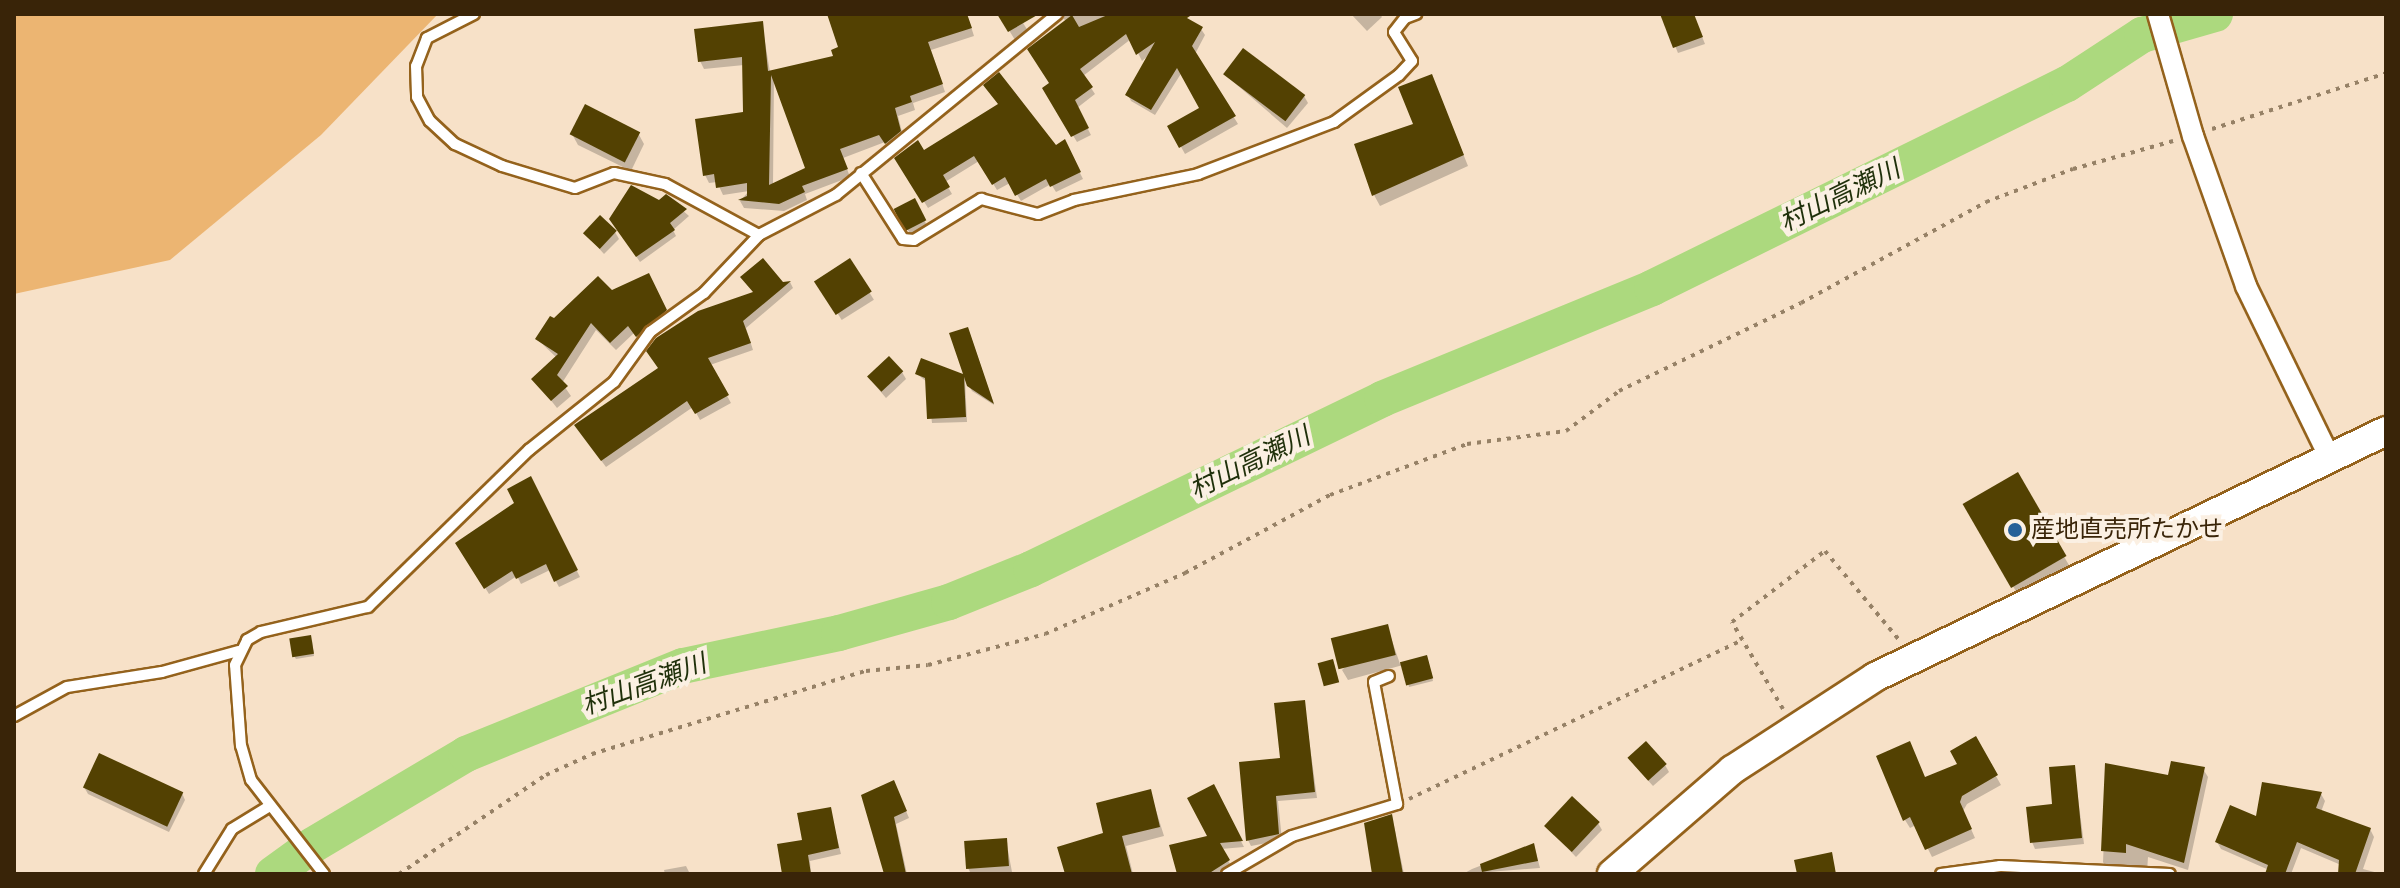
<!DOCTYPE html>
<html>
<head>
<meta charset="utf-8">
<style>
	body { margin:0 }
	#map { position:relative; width:2400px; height:888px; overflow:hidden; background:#f7e1c8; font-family:Karla,"Noto Sans JP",sans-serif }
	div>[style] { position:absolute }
	.green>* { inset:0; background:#ecb572 }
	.shadow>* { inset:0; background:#0003; transform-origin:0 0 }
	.river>* { height:36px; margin:-18px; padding:0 18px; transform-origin:18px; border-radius:18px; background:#acd97e }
	.building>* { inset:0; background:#534102; transform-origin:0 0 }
	.path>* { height:4px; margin-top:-2px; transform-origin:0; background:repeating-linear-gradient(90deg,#968166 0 4px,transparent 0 10px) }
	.roads { filter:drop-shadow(2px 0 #94621c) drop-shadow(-2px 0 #94621c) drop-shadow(0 2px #94621c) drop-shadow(0 -2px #94621c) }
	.lane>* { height:10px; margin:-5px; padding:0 5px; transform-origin:5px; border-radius:5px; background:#fff }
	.street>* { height:20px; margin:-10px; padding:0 10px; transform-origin:10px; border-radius:10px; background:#fff }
	.secondary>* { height:28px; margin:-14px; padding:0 14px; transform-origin:14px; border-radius:14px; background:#fff }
	.dots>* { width:22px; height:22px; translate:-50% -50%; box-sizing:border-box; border:4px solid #fbf0e3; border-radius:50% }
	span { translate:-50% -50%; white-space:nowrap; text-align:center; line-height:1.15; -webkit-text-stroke:8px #fbf0e3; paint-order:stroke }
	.poi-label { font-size:24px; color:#392408 }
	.left { translate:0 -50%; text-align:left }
	.water-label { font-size:26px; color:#1f300a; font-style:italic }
	.frame { position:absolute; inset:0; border:16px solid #392408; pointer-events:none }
</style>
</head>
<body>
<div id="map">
	<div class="green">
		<i style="clip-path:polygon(14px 14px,438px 14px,321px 135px,170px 260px,14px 294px)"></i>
	</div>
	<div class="shadow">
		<i style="clip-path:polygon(evenodd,829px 14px,967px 14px,974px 36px,931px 50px,945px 92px,913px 103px,915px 110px,898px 116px,904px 140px,891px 150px,885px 142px,843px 158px,850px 177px,805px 194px,807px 200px,784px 211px,744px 208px,740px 201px,749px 191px,723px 195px,717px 182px,709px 183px,705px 175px,745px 114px,744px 65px,704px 69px,700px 61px,762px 24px,770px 72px,836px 58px,841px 48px,829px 14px,774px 79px,808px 169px,773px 186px,774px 79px)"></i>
		<i style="clip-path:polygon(999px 14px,1026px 14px,1020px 18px,1028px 31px,1015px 40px)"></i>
		<i style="clip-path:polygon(1061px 14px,1176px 14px,1201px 29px,1205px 35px,1195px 54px,1238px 124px,1185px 154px,1170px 127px,1201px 109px,1182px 72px,1155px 115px,1131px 101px,1128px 95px,1150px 54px,1142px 61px,1131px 39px,1083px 76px,1095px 94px,1077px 108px,1091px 135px,1077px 142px,1044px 88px,1051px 83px,1066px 22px)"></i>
		<i style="clip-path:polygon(1351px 14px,1380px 14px,1382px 17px,1367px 31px)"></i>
		<i style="clip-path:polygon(1662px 14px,1693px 14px,1705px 44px,1678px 53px)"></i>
		<i style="clip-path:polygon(1223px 73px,1304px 96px,1308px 103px,1287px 128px)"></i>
		<i style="clip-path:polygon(1432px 76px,1468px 166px,1380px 206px,1374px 195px,1415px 125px)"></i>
		<i style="clip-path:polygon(638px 133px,644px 144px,631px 171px,578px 145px,572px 134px)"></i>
		<i style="clip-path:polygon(1064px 141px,1083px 179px,1056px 192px,1051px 184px,1021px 201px,1010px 183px,997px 190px,979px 161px,945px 182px,952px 194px,928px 208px,897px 158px,1056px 147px)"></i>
		<i style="clip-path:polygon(666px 196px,689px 216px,673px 230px,676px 236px,640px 262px,615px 225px)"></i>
		<i style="left:914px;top:201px;width:30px;height:19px;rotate:62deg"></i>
		<i style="clip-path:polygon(615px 232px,619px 239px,604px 254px,585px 233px)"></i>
		<i style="left:849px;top:260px;width:47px;height:38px;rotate:58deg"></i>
		<i style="clip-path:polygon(790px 282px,793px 288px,746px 328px,753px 350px,710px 365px,731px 403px,700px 420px,693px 407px,606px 467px,580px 432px,755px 294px)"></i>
		<i style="clip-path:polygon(653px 284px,670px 320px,642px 344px,634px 333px,616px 350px,596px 330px,562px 383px,571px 396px,557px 408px,534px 379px,557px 358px,537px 339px,554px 321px,612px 293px)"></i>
		<i style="clip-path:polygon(970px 334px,994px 405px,972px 391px,965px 379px,967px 422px,932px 423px,927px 382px,917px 374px,923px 361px,966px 378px)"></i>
		<i style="clip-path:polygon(902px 372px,906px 379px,886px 398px,869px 378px)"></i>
		<i style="left:2017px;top:475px;width:111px;height:59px;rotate:60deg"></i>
		<i style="clip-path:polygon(530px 478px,580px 577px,559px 587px,550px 570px,521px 584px,517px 576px,489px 594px,458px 544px,517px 504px)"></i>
		<i style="clip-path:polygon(1387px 626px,1400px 664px,1426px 657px,1433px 681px,1409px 687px,1403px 665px,1348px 680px,1342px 670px)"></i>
		<i style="clip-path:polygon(312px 640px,314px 656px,296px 659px,294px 656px)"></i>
		<i style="clip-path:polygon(1304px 702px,1317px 798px,1278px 801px,1282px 840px,1251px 846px,1248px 840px)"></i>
		<i style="clip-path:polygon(1975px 739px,2001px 785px,1967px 804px,1963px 811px,1975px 838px,1932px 857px,1916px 825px,1910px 828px,1905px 820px,1926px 780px,1960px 765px)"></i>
		<i style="clip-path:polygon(1634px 765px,1665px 765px,1669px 772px,1653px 786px)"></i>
		<i style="clip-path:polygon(2107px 766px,2170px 777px,2203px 769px,2208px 777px,2188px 870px,2148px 857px,2147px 872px,2107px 870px,2103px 862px)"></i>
		<i style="clip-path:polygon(2074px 767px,2084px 844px,2035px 849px,2032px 842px)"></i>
		<i style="clip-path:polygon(84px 787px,182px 793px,185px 800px,169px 832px,88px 794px)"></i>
		<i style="clip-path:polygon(1213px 787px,1244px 847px,1221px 849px,1232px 867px,1221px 874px,1179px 874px,1210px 838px)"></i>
		<i style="clip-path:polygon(897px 790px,909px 818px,896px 824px,907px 874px,885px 874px)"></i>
		<i style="clip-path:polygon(1150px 791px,1164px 836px,1126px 846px,1133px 874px,1067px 874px)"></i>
		<i style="clip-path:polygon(2321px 794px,2325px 801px,2321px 812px,2370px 829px,2374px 837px,2363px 869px,2382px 874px,2340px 874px,2341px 865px,2301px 848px,2291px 874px,2267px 874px,2269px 870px,2221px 849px,2217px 842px)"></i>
		<i style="clip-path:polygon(830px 809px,841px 854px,810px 861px,811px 874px,784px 874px)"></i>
		<i style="clip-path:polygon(1392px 816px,1404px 874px,1374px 874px)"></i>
		<i style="clip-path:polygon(1598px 823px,1602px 830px,1576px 857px,1546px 826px)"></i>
		<i style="clip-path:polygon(1006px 840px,1012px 872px,971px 874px,968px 868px)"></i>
		<i style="clip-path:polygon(1534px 845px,1540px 868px,1463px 874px,1472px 869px)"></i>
		<i style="clip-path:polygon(686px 866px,690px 874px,665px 874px,664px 870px)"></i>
	</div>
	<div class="river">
		<i style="left:273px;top:874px;width:49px;rotate:-35.9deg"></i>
		<i style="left:313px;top:845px;width:178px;rotate:-30.7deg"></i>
		<i style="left:466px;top:754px;width:234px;rotate:-22.1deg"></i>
		<i style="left:683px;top:666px;width:159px;rotate:-11.9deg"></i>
		<i style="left:839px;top:633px;width:114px;rotate:-15.7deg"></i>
		<i style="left:949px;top:602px;width:88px;rotate:-21.9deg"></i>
		<i style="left:1031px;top:569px;width:390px;rotate:-25.8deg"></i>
		<i style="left:1382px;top:399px;width:292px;rotate:-22.3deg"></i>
		<i style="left:1652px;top:288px;width:462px;rotate:-26.2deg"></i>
		<i style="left:2067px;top:84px;width:90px;rotate:-33.2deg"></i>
		<i style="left:2142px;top:35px;width:76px;rotate:-16deg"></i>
	</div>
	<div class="building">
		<i style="clip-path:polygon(evenodd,827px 14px,967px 14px,972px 28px,928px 42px,943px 84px,910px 96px,912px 102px,895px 108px,901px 131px,885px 144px,879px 135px,840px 149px,848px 169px,802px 186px,805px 192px,779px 204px,738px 200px,747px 196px,747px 183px,716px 188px,714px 174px,703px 176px,695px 119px,743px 112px,742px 57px,698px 62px,694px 29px,763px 21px,768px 71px,833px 56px,831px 50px,838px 47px,827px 14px,771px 75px,805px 168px,769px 185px,771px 75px)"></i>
		<i style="clip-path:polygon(997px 14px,1039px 14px,1008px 32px)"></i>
		<i style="clip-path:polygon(1110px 14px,1193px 14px,1187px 18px,1203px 27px,1192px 46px,1236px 116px,1179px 148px,1167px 126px,1199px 108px,1177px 68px,1151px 110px,1125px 95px,1155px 42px,1136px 55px,1126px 34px,1080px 69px,1093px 87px,1075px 100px,1089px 128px,1071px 137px,1042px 88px,1049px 83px,1027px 49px,1072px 15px,1079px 27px)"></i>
		<i style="clip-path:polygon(1660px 14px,1694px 14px,1703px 37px,1673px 48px)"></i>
		<i style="left:1243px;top:48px;width:78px;height:33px;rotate:37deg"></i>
		<i style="clip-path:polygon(999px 72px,1056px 145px,1065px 139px,1081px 172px,1050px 187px,1046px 179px,1015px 196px,1005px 177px,992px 185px,974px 156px,943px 175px,950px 187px,922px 203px,894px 158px,918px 140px,924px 150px,998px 104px,983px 85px)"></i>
		<i style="clip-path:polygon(1432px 74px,1464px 155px,1372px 196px,1354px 144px,1413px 124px,1398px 87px)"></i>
		<i style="left:585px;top:104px;width:62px;height:34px;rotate:27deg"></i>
		<i style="clip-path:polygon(631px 185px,659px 200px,666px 194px,687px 209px,670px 223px,675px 230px,636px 257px,609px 219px)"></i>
		<i style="left:915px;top:198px;width:25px;height:24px;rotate:63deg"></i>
		<i style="left:600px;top:215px;width:23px;height:25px;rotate:43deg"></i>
		<i style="clip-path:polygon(763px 258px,783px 282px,791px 281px,743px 321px,751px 343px,708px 358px,729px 395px,695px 414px,687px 401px,601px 461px,574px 425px,658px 368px,646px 351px,656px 338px,698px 311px,753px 292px,740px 277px)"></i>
		<i style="left:850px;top:258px;width:40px;height:43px;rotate:57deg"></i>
		<i style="clip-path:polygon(649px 273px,667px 310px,636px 337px,628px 326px,610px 343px,591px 323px,557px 375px,568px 386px,551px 401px,531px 379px,558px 354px,535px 339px,550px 316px,554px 318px,598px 276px,612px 290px)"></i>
		<i style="clip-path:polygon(968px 327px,994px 404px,967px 386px,964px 377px,966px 417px,927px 419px,925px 378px,915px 374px,921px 358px,963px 374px,949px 333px)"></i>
		<i style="left:889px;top:356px;width:21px;height:30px;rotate:47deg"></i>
		<i style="left:2018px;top:472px;width:97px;height:64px;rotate:60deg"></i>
		<i style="clip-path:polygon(531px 476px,578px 570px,554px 582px,546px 564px,516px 579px,512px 571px,484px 589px,455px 543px,514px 503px,507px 489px)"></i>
		<i style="left:1388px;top:624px;width:32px;height:59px;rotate:76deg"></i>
		<i style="left:311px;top:635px;width:19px;height:22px;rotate:81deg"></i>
		<i style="left:1427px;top:655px;width:24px;height:28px;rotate:75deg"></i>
		<i style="left:1333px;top:659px;width:24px;height:16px;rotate:75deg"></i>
		<i style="clip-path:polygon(1305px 700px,1315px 792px,1276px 796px,1279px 834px,1246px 841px,1239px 762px,1280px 758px,1274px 703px)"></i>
		<i style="clip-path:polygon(1976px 736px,1998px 775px,1962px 796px,1960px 802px,1972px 829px,1925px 850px,1910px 817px,1903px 821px,1876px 756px,1910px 741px,1925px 777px,1957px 764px,1950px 751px)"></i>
		<i style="left:1646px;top:741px;width:31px;height:25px;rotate:48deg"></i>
		<i style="left:99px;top:753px;width:93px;height:38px;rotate:25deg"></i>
		<i style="clip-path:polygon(2171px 761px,2205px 767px,2184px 863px,2126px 844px,2126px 853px,2101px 851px,2105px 763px,2168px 775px)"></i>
		<i style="clip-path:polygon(2075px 765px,2082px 838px,2030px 843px,2026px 807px,2052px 804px,2049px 767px)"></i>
		<i style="clip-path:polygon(894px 780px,907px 811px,894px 817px,906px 874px,884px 874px,861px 795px)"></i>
		<i style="clip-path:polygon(2262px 782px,2322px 792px,2316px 808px,2371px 828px,2355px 874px,2338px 874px,2339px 860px,2297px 842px,2285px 874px,2265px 874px,2268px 865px,2215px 842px,2230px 805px,2256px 816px)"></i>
		<i style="clip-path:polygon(1214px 784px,1243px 841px,1220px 843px,1230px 860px,1208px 874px,1177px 874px,1169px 845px,1207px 836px,1187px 798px)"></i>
		<i style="clip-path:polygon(1151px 789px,1160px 827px,1122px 836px,1132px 874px,1065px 874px,1057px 847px,1103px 833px,1096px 803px)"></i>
		<i style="left:1572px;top:796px;width:38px;height:41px;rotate:43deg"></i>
		<i style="clip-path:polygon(831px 807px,839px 848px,808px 855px,811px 874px,782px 874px,777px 844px,802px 840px,797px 813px)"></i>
		<i style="clip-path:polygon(1392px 814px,1403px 874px,1372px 874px,1364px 823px)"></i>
		<i style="left:1007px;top:838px;width:28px;height:43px;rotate:86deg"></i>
		<i style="clip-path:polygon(1534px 843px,1538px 861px,1482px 872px,1480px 864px)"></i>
		<i style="clip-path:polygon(1832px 852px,1836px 874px,1797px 874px,1794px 860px)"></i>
	</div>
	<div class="path">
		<i style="left:2212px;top:129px;width:183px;rotate:-17.8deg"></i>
		<i style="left:1783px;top:709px;width:101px;rotate:-120.4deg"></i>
		<i style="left:1732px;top:622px;width:117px;rotate:-37.4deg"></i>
		<i style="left:1825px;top:551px;width:117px;rotate:50.2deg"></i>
		<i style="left:1409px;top:799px;width:370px;rotate:-25.5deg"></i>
		<i style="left:399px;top:874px;width:177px;rotate:-34deg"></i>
		<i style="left:546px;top:775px;width:51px;rotate:-24.5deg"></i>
		<i style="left:592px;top:754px;width:286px;rotate:-16.9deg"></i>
		<i style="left:866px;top:671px;width:62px;rotate:-5.5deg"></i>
		<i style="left:928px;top:665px;width:121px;rotate:-14.8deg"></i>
		<i style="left:1045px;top:634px;width:153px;rotate:-23.5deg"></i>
		<i style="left:1185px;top:573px;width:165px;rotate:-28.3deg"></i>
		<i style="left:1330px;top:495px;width:146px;rotate:-20.4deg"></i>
		<i style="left:1467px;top:444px;width:100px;rotate:-7.5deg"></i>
		<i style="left:1566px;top:431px;width:66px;rotate:-37deg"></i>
		<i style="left:1619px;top:391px;width:202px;rotate:-25.8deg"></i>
		<i style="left:1801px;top:303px;width:211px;rotate:-28.6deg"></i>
		<i style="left:1986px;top:202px;width:93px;rotate:-20.8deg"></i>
		<i style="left:2073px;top:169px;width:104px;rotate:-15.6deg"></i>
	</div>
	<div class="roads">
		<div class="lane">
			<i style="left:474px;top:14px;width:53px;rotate:152.9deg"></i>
			<i style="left:427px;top:38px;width:30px;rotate:111deg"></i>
			<i style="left:416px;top:66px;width:31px;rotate:88deg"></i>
			<i style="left:417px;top:97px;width:27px;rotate:62deg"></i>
			<i style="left:430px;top:121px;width:34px;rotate:43deg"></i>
			<i style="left:455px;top:144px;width:52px;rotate:25.1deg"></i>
			<i style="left:502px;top:166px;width:76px;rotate:16.8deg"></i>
			<i style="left:575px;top:188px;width:42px;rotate:-21deg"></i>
			<i style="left:614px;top:173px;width:52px;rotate:12.2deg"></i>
			<i style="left:665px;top:184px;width:107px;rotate:28.5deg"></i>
			<i style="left:861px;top:173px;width:78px;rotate:57.5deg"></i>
			<i style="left:903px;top:239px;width:11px;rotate:5deg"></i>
			<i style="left:914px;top:240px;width:79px;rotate:-31.5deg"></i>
			<i style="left:981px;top:199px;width:59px;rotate:14.7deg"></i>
			<i style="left:1038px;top:214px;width:39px;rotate:-21deg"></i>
			<i style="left:1074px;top:200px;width:127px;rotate:-11.8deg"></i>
			<i style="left:1198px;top:174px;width:146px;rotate:-20.9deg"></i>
			<i style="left:1334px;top:122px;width:80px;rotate:-35.9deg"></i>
			<i style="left:1399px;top:75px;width:19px;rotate:-47deg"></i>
			<i style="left:1412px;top:61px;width:34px;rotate:-122deg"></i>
			<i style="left:1394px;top:32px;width:18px;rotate:-52deg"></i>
			<i style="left:1405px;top:18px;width:12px;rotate:-20deg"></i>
			<i style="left:14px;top:716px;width:60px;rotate:-28.7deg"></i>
			<i style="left:67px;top:687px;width:96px;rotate:-9deg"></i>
			<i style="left:162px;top:672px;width:79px;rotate:-15.4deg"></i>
			<i style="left:204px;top:874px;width:53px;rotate:-58.1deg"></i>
			<i style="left:232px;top:829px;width:42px;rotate:-31.4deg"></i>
			<i style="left:324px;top:874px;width:119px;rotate:-127.8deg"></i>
			<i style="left:251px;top:780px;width:35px;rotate:-106deg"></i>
			<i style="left:241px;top:746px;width:81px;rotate:-94.2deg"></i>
			<i style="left:235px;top:665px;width:28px;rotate:-64deg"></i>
			<i style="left:247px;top:640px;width:16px;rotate:-30deg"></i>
			<i style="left:261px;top:632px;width:110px;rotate:-13.2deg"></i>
			<i style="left:368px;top:607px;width:225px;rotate:-44.3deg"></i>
			<i style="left:529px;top:450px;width:109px;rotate:-38.7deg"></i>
			<i style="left:614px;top:382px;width:62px;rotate:-54.2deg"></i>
			<i style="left:650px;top:332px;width:67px;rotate:-35.8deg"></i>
			<i style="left:704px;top:293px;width:80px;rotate:-46.5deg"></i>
			<i style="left:759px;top:235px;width:87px;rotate:-27.5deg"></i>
			<i style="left:836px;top:195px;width:286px;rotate:-39.3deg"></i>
			<i style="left:1227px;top:874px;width:75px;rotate:-30.3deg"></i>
			<i style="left:1292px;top:836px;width:110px;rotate:-16.9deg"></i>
			<i style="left:1397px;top:804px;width:124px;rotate:-100.7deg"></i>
			<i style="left:1374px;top:682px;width:16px;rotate:-22deg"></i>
			<i style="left:1941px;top:874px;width:60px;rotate:-7.7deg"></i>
			<i style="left:2000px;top:866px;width:170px;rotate:2.7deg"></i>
		</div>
		<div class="street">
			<i style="left:2158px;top:14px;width:127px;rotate:74deg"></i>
			<i style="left:2193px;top:136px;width:159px;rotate:70.5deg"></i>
			<i style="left:2246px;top:286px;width:194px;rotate:64deg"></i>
		</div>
		<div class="secondary">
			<i style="left:1612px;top:874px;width:159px;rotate:-40.9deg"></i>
			<i style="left:1732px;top:770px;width:171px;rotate:-33deg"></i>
			<i style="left:1875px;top:677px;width:567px;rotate:-25.71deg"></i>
		</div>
	</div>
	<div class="dots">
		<i style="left:2015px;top:530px;background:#276198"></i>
	</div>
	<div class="poi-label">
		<span class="left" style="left:2031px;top:530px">産地直売所たかせ</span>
	</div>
	<div class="water-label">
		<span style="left:1840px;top:196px;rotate:-26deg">村山高瀬川</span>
		<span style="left:1250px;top:463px;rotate:-26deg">村山高瀬川</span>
		<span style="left:644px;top:685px;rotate:-20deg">村山高瀬川</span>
	</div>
	<div class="frame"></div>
</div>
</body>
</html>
